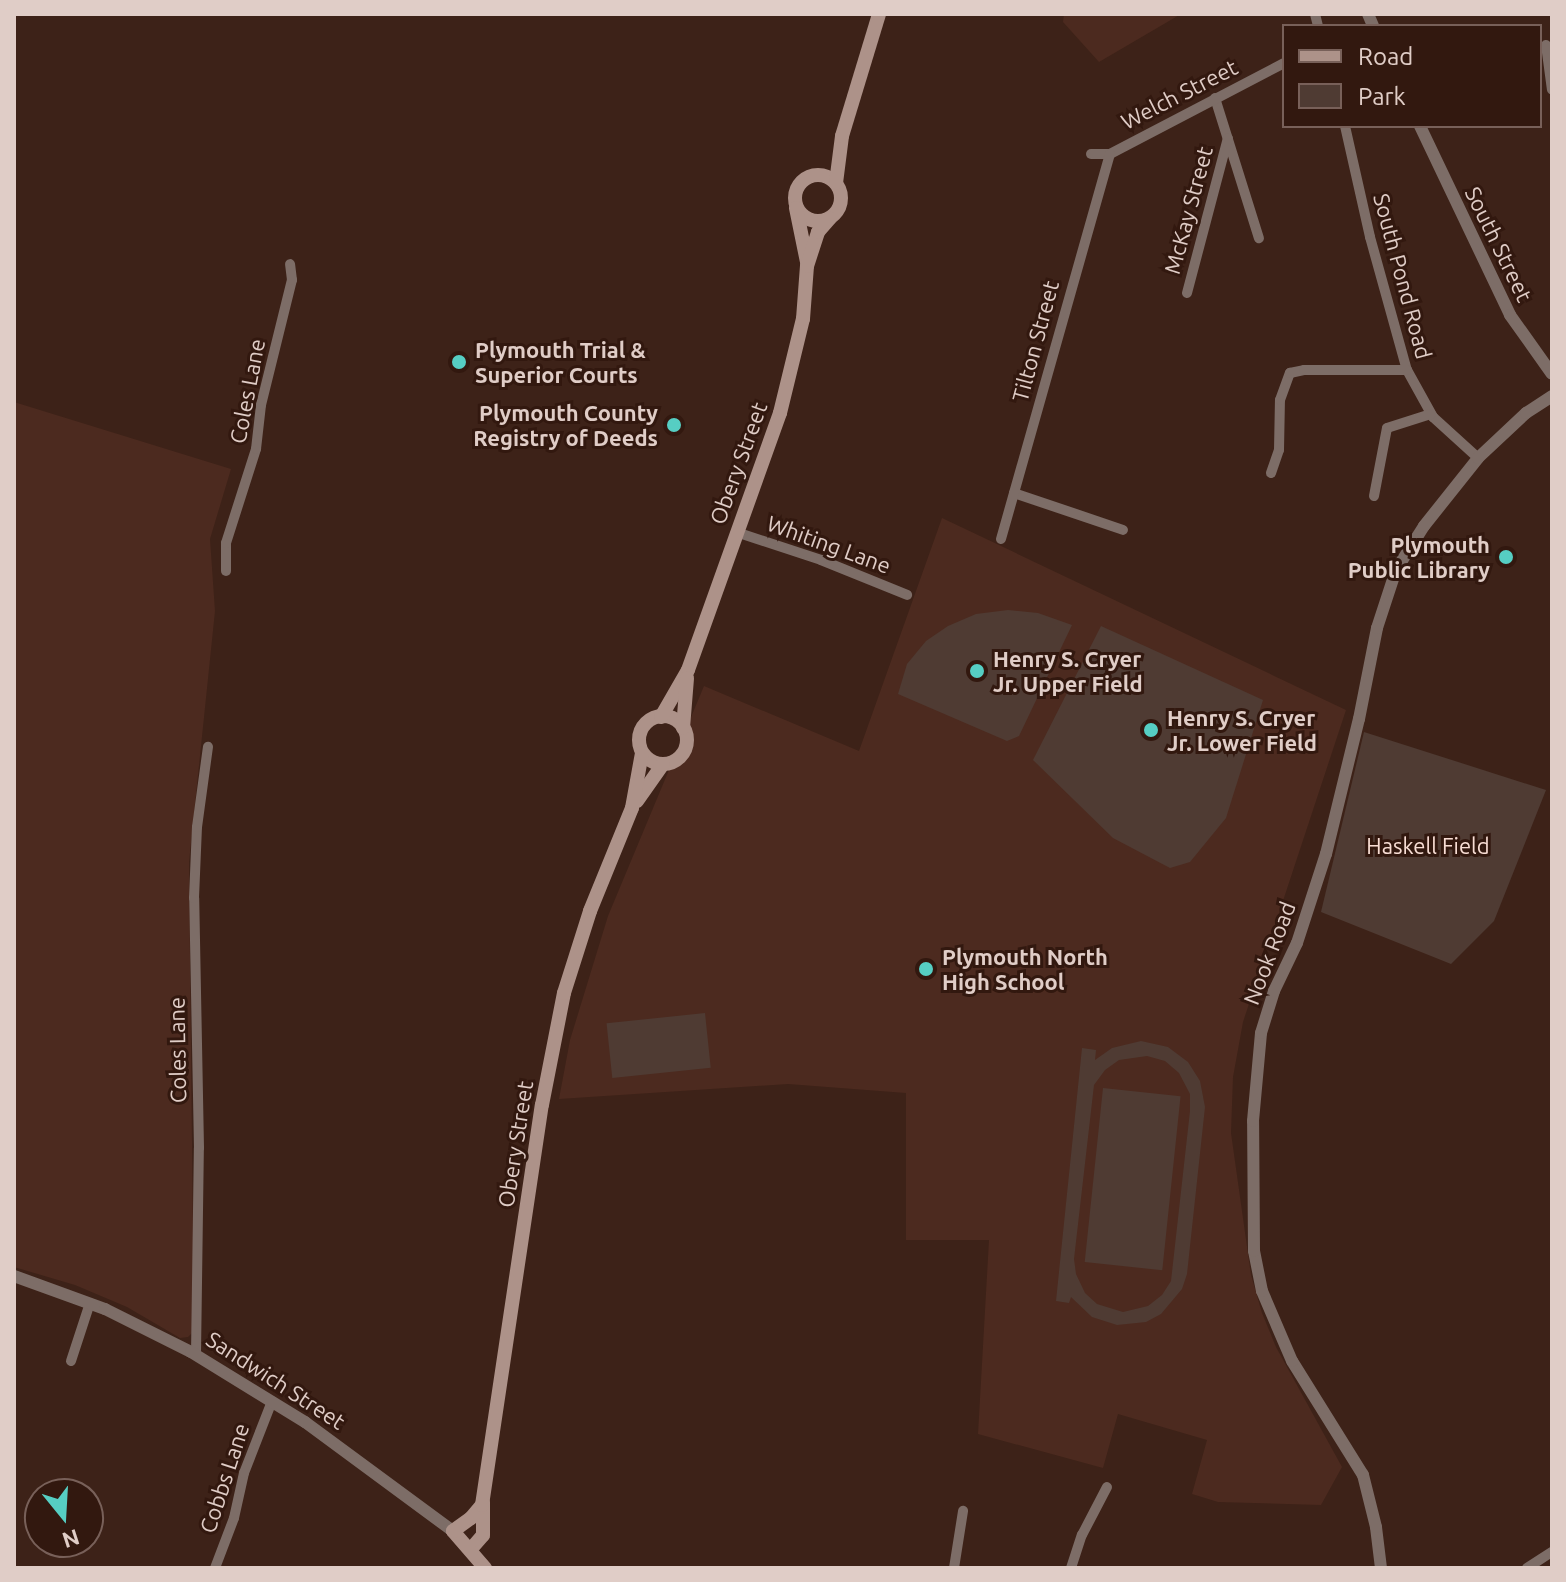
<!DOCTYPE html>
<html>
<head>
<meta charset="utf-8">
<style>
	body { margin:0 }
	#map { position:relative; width:1566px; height:1582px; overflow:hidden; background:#3d2218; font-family:Ubuntu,sans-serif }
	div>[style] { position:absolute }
	.built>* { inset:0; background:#4c2a1f }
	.green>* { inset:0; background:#4f3b33; transform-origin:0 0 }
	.minor>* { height:10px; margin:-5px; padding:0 5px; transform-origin:5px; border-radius:5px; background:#7d6d67 }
	.tertiary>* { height:12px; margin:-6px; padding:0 6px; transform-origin:6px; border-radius:6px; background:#7d6d67 }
	.secondary>* { height:14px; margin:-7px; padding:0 7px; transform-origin:7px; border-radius:7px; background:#ad9289 }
	.secondary>.ring { margin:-7px; padding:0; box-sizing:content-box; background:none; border:14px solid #ad9289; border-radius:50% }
	.dots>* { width:22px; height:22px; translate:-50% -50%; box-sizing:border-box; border:4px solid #32180f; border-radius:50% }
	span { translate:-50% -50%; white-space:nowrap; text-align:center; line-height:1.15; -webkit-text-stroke:6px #32180f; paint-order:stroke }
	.street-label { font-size:22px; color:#e0cdc7 }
	.poi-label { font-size:22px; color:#e0cdc7; font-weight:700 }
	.left { translate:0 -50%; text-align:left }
	.right { translate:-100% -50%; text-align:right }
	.park-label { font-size:22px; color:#f8ddd4 }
	.frame { position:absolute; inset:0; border:16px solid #e0cdc7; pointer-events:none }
	.legend { position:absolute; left:1282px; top:24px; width:260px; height:104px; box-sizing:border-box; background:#32180f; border:2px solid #786059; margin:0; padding:10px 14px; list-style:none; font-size:24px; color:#e0cdc7 }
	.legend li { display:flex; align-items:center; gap:16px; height:40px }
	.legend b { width:40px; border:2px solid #786059 }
	.north { position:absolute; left:24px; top:1478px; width:80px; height:80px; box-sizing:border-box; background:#32180f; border:2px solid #786059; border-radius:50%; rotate:162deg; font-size:22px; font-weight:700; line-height:32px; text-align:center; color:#e0cdc7 }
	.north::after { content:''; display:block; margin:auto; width:28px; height:36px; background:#56cec3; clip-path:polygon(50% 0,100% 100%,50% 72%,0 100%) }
</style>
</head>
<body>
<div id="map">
	<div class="built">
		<i style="clip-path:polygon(1064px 14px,1181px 14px,1099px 62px,1063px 22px)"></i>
		<i style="clip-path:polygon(14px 402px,231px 469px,210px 539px,215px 611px,189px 862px,194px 1331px,188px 1337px,180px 1338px,127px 1307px,75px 1285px,14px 1267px)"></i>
		<i style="clip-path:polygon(942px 518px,1346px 710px,1243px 1022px,1233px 1077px,1231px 1133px,1251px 1275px,1262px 1313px,1276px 1347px,1342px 1467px,1321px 1505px,1218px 1502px,1192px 1494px,1207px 1440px,1118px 1414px,1103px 1468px,978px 1434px,989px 1240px,906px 1240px,906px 1093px,788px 1084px,559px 1099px,570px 1040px,608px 916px,704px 686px,859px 751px)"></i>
	</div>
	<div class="green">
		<i style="clip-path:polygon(1008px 610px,1038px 613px,1072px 625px,1019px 736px,1007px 741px,898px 694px,907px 664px,926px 641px,948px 626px,976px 614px)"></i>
		<i style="clip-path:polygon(1101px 626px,1263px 700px,1226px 818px,1190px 862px,1170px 868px,1113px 838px,1033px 760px)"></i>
		<i style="clip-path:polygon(1364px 732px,1546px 790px,1494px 921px,1451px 964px,1321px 912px)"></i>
		<i style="left:705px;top:1013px;width:55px;height:99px;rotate:84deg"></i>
		<i style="clip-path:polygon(evenodd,1141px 1041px,1168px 1047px,1188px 1062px,1200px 1081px,1205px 1107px,1187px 1274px,1182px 1289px,1161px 1314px,1146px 1322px,1117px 1325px,1092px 1317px,1071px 1297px,1069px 1303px,1056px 1301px,1082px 1048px,1096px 1050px,1095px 1060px,1112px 1048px,1141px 1041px,1147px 1056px,1165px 1061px,1179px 1073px,1190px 1094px,1190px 1111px,1171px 1281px,1162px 1295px,1148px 1306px,1123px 1312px,1097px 1304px,1085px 1293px,1076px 1274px,1074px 1259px,1094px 1085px,1105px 1070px,1119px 1060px,1147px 1056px)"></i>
		<i style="left:1103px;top:1088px;width:78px;height:175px;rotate:6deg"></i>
	</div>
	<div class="minor">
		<i style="left:1315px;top:14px;width:12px;rotate:76deg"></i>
		<i style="left:1546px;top:45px;width:45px;rotate:82.4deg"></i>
		<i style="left:1215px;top:98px;width:147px;rotate:72.6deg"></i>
		<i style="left:1345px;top:126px;width:114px;rotate:77.3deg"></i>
		<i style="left:1370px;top:237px;width:138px;rotate:74.5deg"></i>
		<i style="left:1407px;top:370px;width:54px;rotate:61deg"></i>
		<i style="left:1433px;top:417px;width:61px;rotate:42.3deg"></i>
		<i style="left:1091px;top:154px;width:19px"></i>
		<i style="left:1110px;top:154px;width:196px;rotate:-27.6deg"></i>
		<i style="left:1187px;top:293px;width:160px;rotate:-75.2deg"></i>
		<i style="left:1271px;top:473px;width:24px;rotate:-71deg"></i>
		<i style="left:1279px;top:450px;width:50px;rotate:-88.9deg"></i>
		<i style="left:1280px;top:400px;width:29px;rotate:-70deg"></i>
		<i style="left:1290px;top:373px;width:14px;rotate:-12deg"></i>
		<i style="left:1304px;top:370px;width:103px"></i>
		<i style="left:1014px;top:493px;width:115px;rotate:18.7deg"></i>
		<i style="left:1374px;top:496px;width:69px;rotate:-79.2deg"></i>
		<i style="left:1387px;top:428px;width:46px;rotate:-17.7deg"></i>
		<i style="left:736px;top:532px;width:89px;rotate:18.2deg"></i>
		<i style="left:821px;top:560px;width:93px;rotate:22.1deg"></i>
		<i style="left:1001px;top:539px;width:400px;rotate:-74.2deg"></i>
		<i style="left:226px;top:571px;width:28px;rotate:-90deg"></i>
		<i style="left:226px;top:543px;width:99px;rotate:-72.3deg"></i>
		<i style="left:256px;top:449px;width:44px;rotate:-83.5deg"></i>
		<i style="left:261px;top:405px;width:129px;rotate:-76.1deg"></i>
		<i style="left:292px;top:280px;width:16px;rotate:-97deg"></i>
		<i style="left:196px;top:1354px;width:206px;rotate:-89.2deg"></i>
		<i style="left:199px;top:1148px;width:250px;rotate:-91.1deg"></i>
		<i style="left:194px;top:898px;width:71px;rotate:-87.6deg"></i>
		<i style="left:197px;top:827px;width:81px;rotate:-82.2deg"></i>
		<i style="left:71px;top:1361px;width:61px;rotate:-71.9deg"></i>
		<i style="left:215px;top:1568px;width:53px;rotate:-69.2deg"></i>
		<i style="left:234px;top:1518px;width:46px;rotate:-77.5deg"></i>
		<i style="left:244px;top:1473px;width:77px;rotate:-68.7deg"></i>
		<i style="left:954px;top:1568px;width:58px;rotate:-81deg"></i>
		<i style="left:1071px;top:1568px;width:35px;rotate:-72deg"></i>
		<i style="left:1082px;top:1535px;width:54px;rotate:-62.5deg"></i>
		<i style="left:1527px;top:1568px;width:30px;rotate:-33deg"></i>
	</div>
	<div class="tertiary">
		<i style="left:1368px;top:14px;width:13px;rotate:67deg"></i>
		<i style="left:1420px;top:126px;width:209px;rotate:64.5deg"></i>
		<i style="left:1510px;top:315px;width:72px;rotate:54.6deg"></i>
		<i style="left:14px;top:1276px;width:97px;rotate:19.9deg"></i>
		<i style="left:105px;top:1309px;width:96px;rotate:26.6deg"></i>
		<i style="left:191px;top:1352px;width:134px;rotate:31.6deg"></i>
		<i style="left:305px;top:1422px;width:184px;rotate:36.4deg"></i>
		<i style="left:1381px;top:1568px;width:41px;rotate:-97deg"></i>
		<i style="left:1376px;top:1527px;width:54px;rotate:-104deg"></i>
		<i style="left:1363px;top:1475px;width:134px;rotate:-121.9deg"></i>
		<i style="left:1292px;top:1361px;width:76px;rotate:-113.2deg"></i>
		<i style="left:1262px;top:1291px;width:41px;rotate:-101.3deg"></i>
		<i style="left:1254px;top:1251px;width:130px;rotate:-90.4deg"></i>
		<i style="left:1253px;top:1121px;width:88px;rotate:-84.8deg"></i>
		<i style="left:1261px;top:1033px;width:44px;rotate:-72.8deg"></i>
		<i style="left:1274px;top:991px;width:53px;rotate:-64.4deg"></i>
		<i style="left:1297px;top:943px;width:94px;rotate:-72deg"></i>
		<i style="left:1326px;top:854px;width:139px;rotate:-76.3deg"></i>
		<i style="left:1359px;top:719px;width:93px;rotate:-78.8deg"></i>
		<i style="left:1377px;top:628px;width:61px;rotate:-71.9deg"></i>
		<i style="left:1396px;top:570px;width:52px;rotate:-57.5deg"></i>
		<i style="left:1424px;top:526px;width:87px;rotate:-51.5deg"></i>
		<i style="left:1478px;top:458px;width:66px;rotate:-43.2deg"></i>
		<i style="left:1526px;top:413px;width:31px;rotate:-33deg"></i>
	</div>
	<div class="secondary">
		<i class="ring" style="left:795px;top:175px;width:32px;height:32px"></i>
		<i style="left:836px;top:183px;width:47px;rotate:-82.7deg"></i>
		<i style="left:842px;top:136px;width:127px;rotate:-73.1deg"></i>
		<i style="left:796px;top:208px;width:55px;rotate:78.5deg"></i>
		<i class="ring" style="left:639px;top:716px;width:34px;height:34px"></i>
		<i style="left:661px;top:717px;width:54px;rotate:-60.1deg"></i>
		<i style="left:688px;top:670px;width:273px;rotate:-70.3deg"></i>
		<i style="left:780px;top:413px;width:97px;rotate:-76.3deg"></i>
		<i style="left:803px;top:319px;width:53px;rotate:-85.7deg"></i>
		<i style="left:807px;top:266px;width:36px;rotate:-72deg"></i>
		<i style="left:818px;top:232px;width:18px;rotate:-49deg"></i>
		<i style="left:683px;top:728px;width:50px;rotate:-85.4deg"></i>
		<i style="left:637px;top:801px;width:45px;rotate:-54.9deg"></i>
		<i style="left:471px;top:1549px;width:18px;rotate:-49deg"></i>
		<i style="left:483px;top:1535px;width:33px;rotate:-90deg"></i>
		<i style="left:485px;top:1568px;width:49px;rotate:-130.9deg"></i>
		<i style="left:453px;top:1531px;width:22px;rotate:-36deg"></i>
		<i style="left:471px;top:1518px;width:17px;rotate:-50deg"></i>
		<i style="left:482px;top:1505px;width:404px;rotate:-81.5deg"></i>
		<i style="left:542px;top:1105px;width:114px;rotate:-78.9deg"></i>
		<i style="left:564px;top:993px;width:86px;rotate:-72.4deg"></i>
		<i style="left:590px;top:911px;width:111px;rotate:-67.8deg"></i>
		<i style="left:632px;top:808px;width:56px;rotate:-79.7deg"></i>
	</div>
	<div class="dots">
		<i style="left:459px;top:362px;background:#56cec3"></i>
		<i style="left:674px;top:425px;background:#56cec3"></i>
		<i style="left:1506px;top:557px;background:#56cec3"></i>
		<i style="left:977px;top:671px;background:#56cec3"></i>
		<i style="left:1151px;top:730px;background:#56cec3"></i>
		<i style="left:926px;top:969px;background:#56cec3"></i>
	</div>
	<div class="street-label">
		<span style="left:1179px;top:94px;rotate:-27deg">Welch Street</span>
		<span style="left:1188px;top:210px;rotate:-75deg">McKay Street</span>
		<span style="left:1499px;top:244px;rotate:64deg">South Street</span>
		<span style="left:1403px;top:276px;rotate:75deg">South Pond Road</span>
		<span style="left:1035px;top:341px;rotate:-75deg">Tilton Street</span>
		<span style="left:247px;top:391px;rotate:-79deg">Coles Lane</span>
		<span style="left:738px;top:463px;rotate:-70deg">Obery Street</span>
		<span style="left:829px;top:544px;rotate:20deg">Whiting Lane</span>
		<span style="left:1269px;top:953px;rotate:-69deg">Nook Road</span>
		<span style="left:177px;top:1050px;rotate:-91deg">Coles Lane</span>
		<span style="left:515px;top:1144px;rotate:-81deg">Obery Street</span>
		<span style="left:276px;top:1380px;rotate:33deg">Sandwich Street</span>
		<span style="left:224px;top:1478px;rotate:-72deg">Cobbs Lane</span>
	</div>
	<div class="poi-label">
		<span class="left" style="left:475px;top:362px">Plymouth Trial &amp;<br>Superior Courts</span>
		<span class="right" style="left:658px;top:425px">Plymouth County<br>Registry of Deeds</span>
		<span class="right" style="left:1490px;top:557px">Plymouth<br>Public Library</span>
		<span class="left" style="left:993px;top:671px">Henry S. Cryer<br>Jr. Upper Field</span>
		<span class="left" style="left:1167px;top:730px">Henry S. Cryer<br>Jr. Lower Field</span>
		<span class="left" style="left:942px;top:969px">Plymouth North<br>High School</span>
	</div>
	<div class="park-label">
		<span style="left:1428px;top:846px">Haskell Field</span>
	</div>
	<div class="frame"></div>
	<ul class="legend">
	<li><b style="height:10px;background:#ad9289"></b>Road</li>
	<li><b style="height:22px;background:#4f3b33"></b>Park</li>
	</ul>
	<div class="north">N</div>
</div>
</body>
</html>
